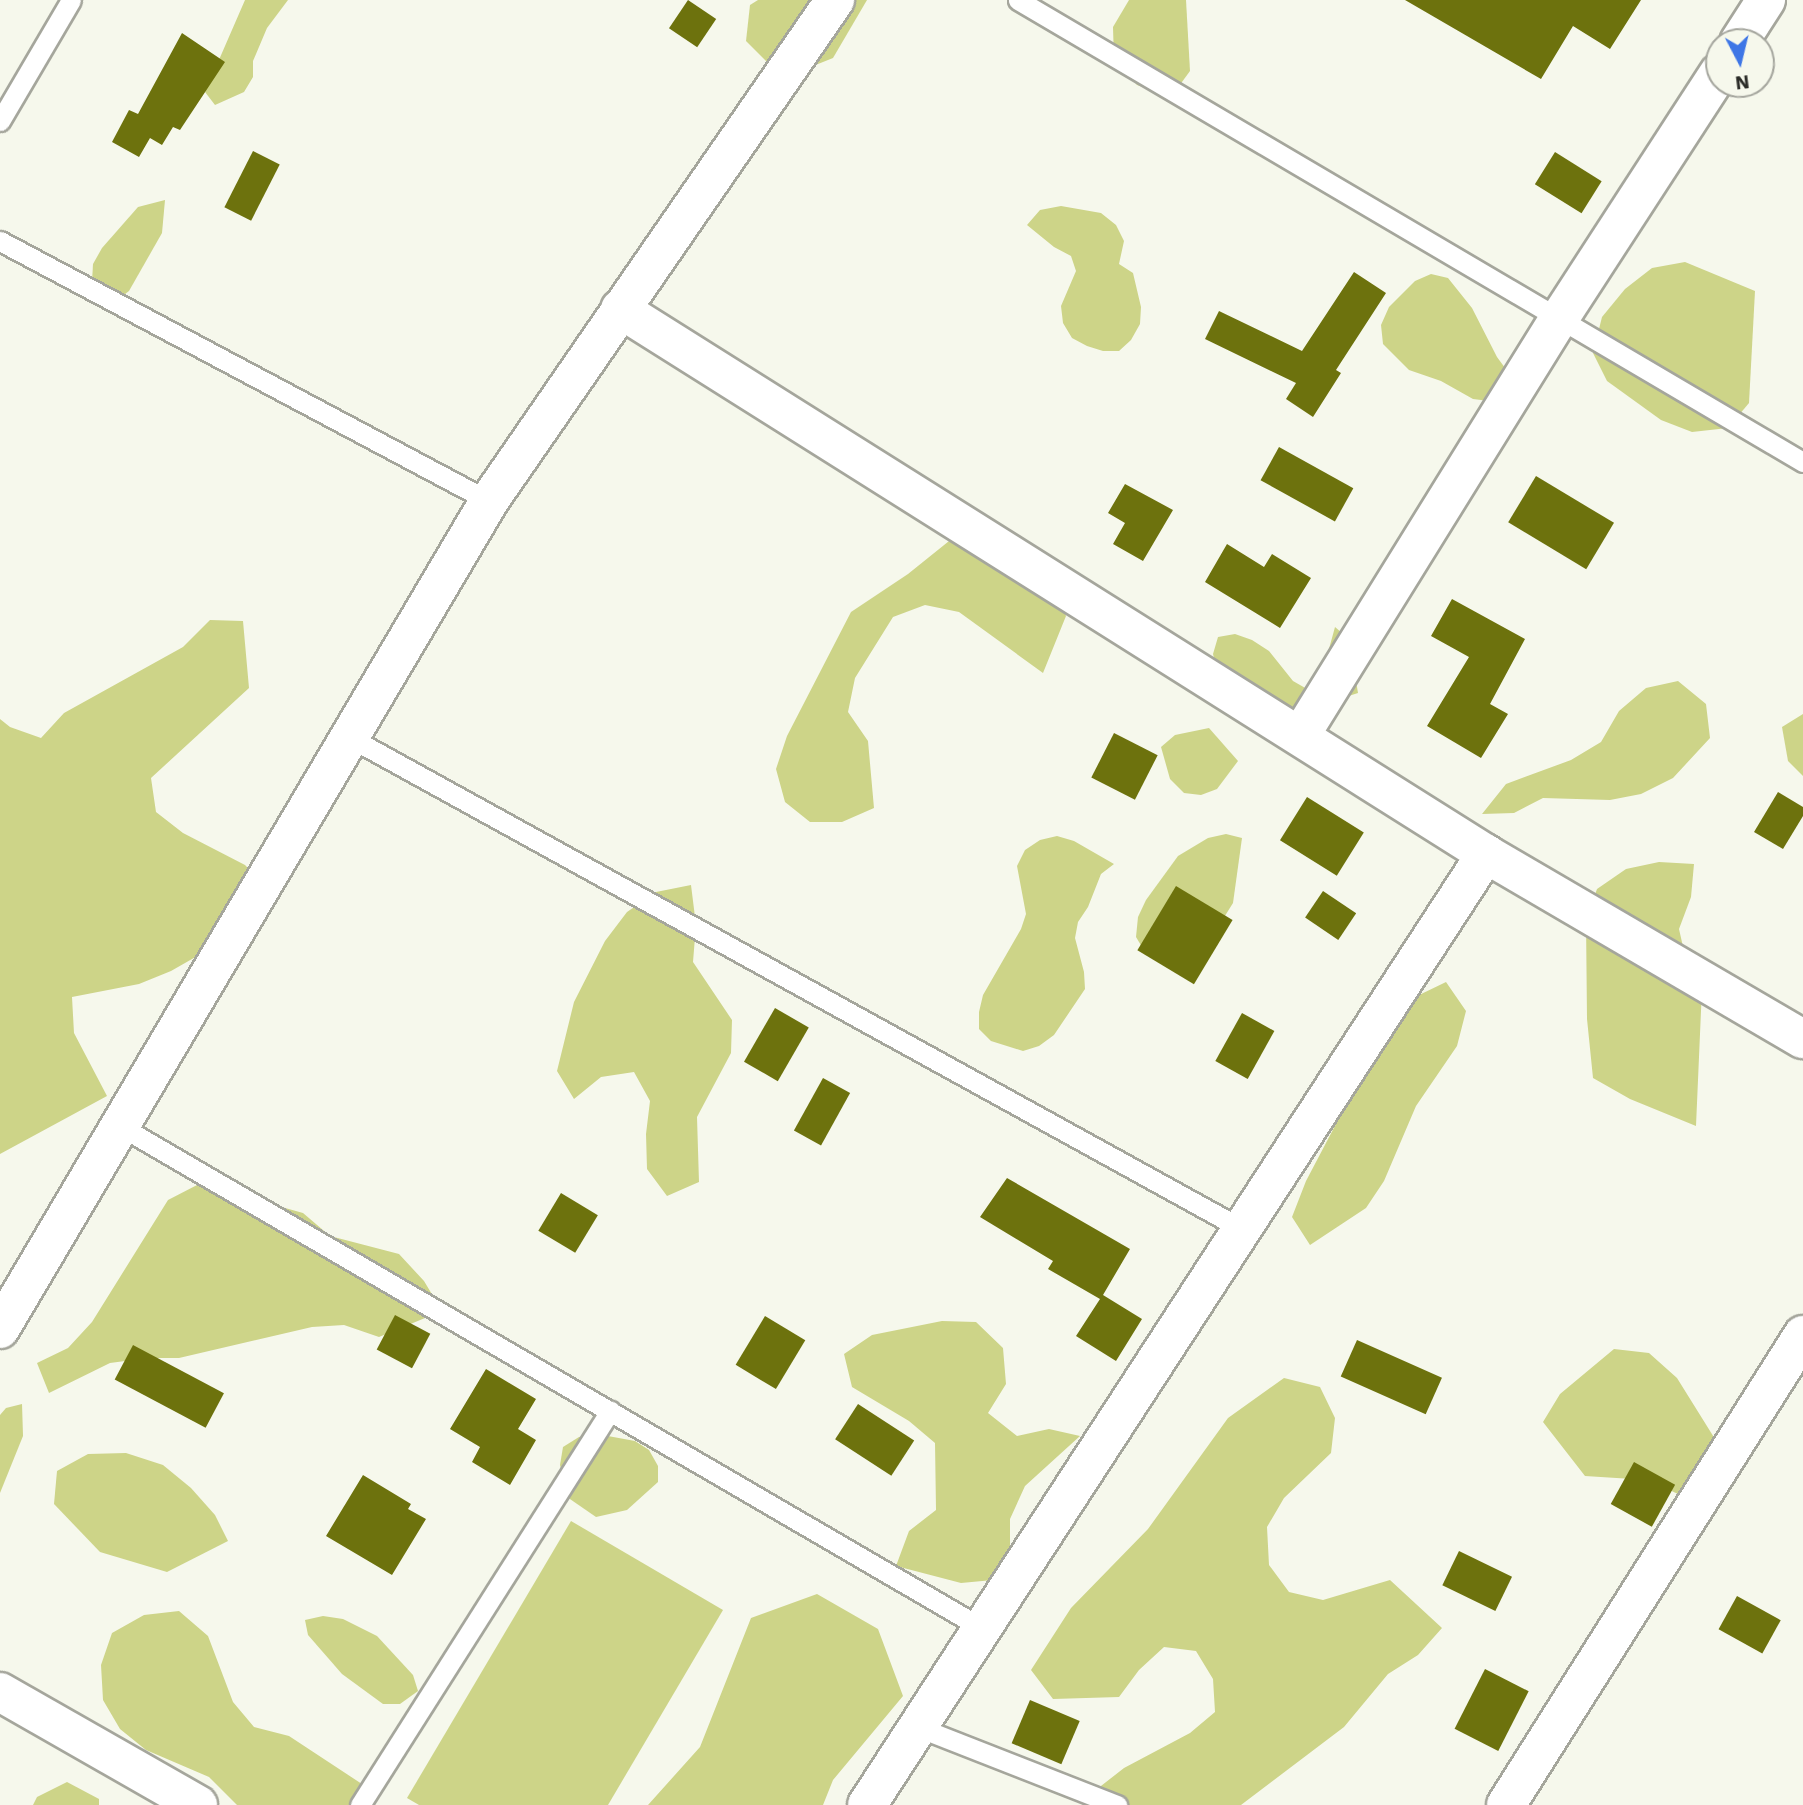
<!DOCTYPE html>
<html>
<head>
<meta charset="utf-8">
<style>
	body { margin:0 }
	#map { position:relative; width:1803px; height:1805px; overflow:hidden; background:#f6f8ec; font-family:"Work Sans",sans-serif }
	div>[style] { position:absolute }
	.green>* { inset:0; background:#cdd488 }
	.building>* { inset:0; background:#6d720d; transform-origin:0 0 }
	.roads { filter:drop-shadow(2px 0 #a5a69c) drop-shadow(-2px 0 #a5a69c) drop-shadow(0 2px #a5a69c) drop-shadow(0 -2px #a5a69c) }
	.service>* { height:19px; margin:-9.5px; padding:0 9.5px; transform-origin:9.5px; border-radius:9.5px; background:#fff }
	.minor>* { height:38px; margin:-19px; padding:0 19px; transform-origin:19px; border-radius:19px; background:#fff }
	span { translate:-50% -50%; white-space:nowrap; text-align:center; line-height:1.15; -webkit-text-stroke:7px #f6f8ec; paint-order:stroke }
	.north { position:absolute; left:1705px; top:28px; width:70px; height:70px; box-sizing:border-box; background:#f6f8ec; border:2px solid #a5a69e; border-radius:50%; rotate:173deg; font-size:19px; font-weight:700; line-height:28px; text-align:center; color:#2b2c28 }
	.north::after { content:''; display:block; margin:auto; width:24px; height:32px; background:#3e76e6; clip-path:polygon(50% 0,100% 100%,50% 72%,0 100%) }
</style>
</head>
<body>
<div id="map">
	<div class="green">
		<i style="clip-path:polygon(245px 0,288px 0,267px 28px,253px 61px,253px 77px,244px 92px,215px 105px,205px 92px)"></i>
		<i style="clip-path:polygon(758px 0,867px 0,833px 58px,803px 70px,771px 66px,746px 41px,750px 5px)"></i>
		<i style="clip-path:polygon(1129px 0,1186px 0,1190px 71px,1171px 97px,1137px 85px,1114px 60px,1113px 27px)"></i>
		<i style="clip-path:polygon(165px 200px,162px 233px,129px 291px,116px 301px,92px 282px,93px 264px,102px 248px,138px 207px)"></i>
		<i style="clip-path:polygon(1061px 206px,1101px 213px,1116px 225px,1124px 241px,1119px 264px,1133px 273px,1141px 307px,1140px 324px,1131px 340px,1119px 351px,1103px 351px,1087px 346px,1072px 338px,1063px 323px,1061px 306px,1076px 271px,1071px 256px,1054px 247px,1027px 225px,1040px 210px)"></i>
		<i style="clip-path:polygon(1685px 262px,1755px 291px,1749px 403px,1728px 428px,1692px 432px,1661px 420px,1607px 381px,1593px 353px,1602px 317px,1625px 289px,1652px 268px)"></i>
		<i style="clip-path:polygon(1431px 274px,1448px 278px,1472px 308px,1497px 357px,1508px 372px,1489px 401px,1473px 399px,1441px 381px,1409px 370px,1383px 344px,1381px 325px,1389px 307px,1415px 281px)"></i>
		<i style="clip-path:polygon(964px 529px,1052px 581px,1066px 616px,1043px 673px,959px 612px,925px 605px,893px 617px,855px 678px,848px 712px,868px 741px,874px 808px,842px 822px,810px 822px,785px 802px,776px 769px,787px 736px,851px 612px,908px 574px)"></i>
		<i style="clip-path:polygon(210px 620px,243px 621px,249px 688px,151px 778px,156px 812px,183px 833px,245px 865px,269px 890px,257px 922px,171px 971px,139px 984px,72px 997px,74px 1033px,107px 1096px,0 1154px,0 719px,10px 727px,41px 738px,64px 713px,183px 647px)"></i>
		<i style="clip-path:polygon(1335px 627px,1349px 639px,1358px 693px,1277px 719px,1221px 687px,1213px 654px,1218px 637px,1235px 634px,1252px 640px,1269px 651px,1293px 681px,1307px 689px,1321px 678px)"></i>
		<i style="clip-path:polygon(1678px 681px,1706px 704px,1710px 738px,1673px 778px,1641px 794px,1610px 800px,1543px 798px,1514px 813px,1482px 814px,1506px 784px,1571px 760px,1601px 742px,1619px 711px,1646px 688px)"></i>
		<i style="clip-path:polygon(1803px 714px,1803px 776px,1788px 761px,1782px 727px)"></i>
		<i style="clip-path:polygon(1209px 728px,1238px 761px,1217px 789px,1201px 795px,1184px 793px,1170px 779px,1161px 747px,1175px 735px)"></i>
		<i style="clip-path:polygon(1226px 834px,1242px 838px,1233px 903px,1223px 919px,1145px 952px,1136px 937px,1138px 917px,1146px 900px,1178px 856px,1208px 838px)"></i>
		<i style="clip-path:polygon(1057px 836px,1074px 841px,1114px 864px,1101px 874px,1088px 907px,1078px 922px,1075px 938px,1084px 972px,1085px 989px,1054px 1035px,1039px 1046px,1023px 1051px,991px 1041px,979px 1029px,979px 1012px,983px 995px,1021px 929px,1026px 914px,1017px 866px,1025px 850px,1040px 840px)"></i>
		<i style="clip-path:polygon(1659px 862px,1694px 864px,1691px 897px,1679px 929px,1686px 960px,1702px 988px,1696px 1126px,1630px 1099px,1593px 1078px,1587px 1019px,1586px 920px,1597px 889px,1626px 869px)"></i>
		<i style="clip-path:polygon(691px 885px,696px 925px,693px 962px,732px 1020px,731px 1053px,697px 1117px,699px 1182px,667px 1196px,647px 1169px,646px 1134px,650px 1101px,634px 1072px,601px 1077px,574px 1099px,557px 1071px,574px 1002px,605px 941px,627px 912px,656px 892px)"></i>
		<i style="clip-path:polygon(1446px 982px,1466px 1011px,1457px 1046px,1416px 1106px,1384px 1181px,1366px 1208px,1310px 1245px,1292px 1217px,1306px 1181px,1337px 1122px,1415px 997px)"></i>
		<i style="clip-path:polygon(199px 1184px,303px 1213px,330px 1236px,399px 1254px,424px 1281px,442px 1311px,379px 1337px,344px 1325px,312px 1327px,179px 1358px,148px 1358px,110px 1363px,49px 1393px,37px 1363px,68px 1348px,92px 1322px,168px 1200px)"></i>
		<i style="clip-path:polygon(942px 1321px,976px 1322px,1003px 1348px,1006px 1384px,988px 1413px,1017px 1436px,1049px 1429px,1080px 1436px,1025px 1486px,1010px 1519px,1010px 1552px,993px 1580px,961px 1583px,896px 1566px,909px 1531px,936px 1510px,935px 1443px,909px 1421px,852px 1387px,844px 1354px,872px 1335px)"></i>
		<i style="clip-path:polygon(1614px 1349px,1649px 1353px,1677px 1378px,1715px 1439px,1694px 1523px,1678px 1494px,1648px 1480px,1585px 1476px,1543px 1422px,1560px 1394px)"></i>
		<i style="clip-path:polygon(1284px 1378px,1320px 1387px,1335px 1418px,1331px 1453px,1284px 1498px,1267px 1527px,1269px 1565px,1289px 1592px,1323px 1600px,1390px 1580px,1442px 1628px,1418px 1655px,1388px 1674px,1344px 1727px,1241px 1805px,1092px 1805px,1092px 1793px,1124px 1768px,1190px 1733px,1215px 1712px,1213px 1679px,1196px 1651px,1164px 1647px,1139px 1670px,1119px 1697px,1053px 1699px,1031px 1670px,1071px 1608px,1148px 1529px,1228px 1418px)"></i>
		<i style="clip-path:polygon(22px 1404px,23px 1436px,0 1493px,0 1415px,6px 1408px)"></i>
		<i style="clip-path:polygon(597px 1434px,635px 1441px,649px 1450px,658px 1466px,658px 1482px,627px 1510px,596px 1517px,567px 1497px,560px 1465px,563px 1447px,579px 1437px)"></i>
		<i style="clip-path:polygon(126px 1453px,163px 1465px,191px 1488px,215px 1515px,228px 1541px,167px 1572px,100px 1552px,54px 1504px,57px 1471px,88px 1454px)"></i>
		<i style="clip-path:polygon(571px 1521px,723px 1610px,608px 1805px,419px 1805px,407px 1798px)"></i>
		<i style="clip-path:polygon(817px 1594px,878px 1629px,903px 1696px,833px 1780px,823px 1805px,648px 1805px,700px 1747px,751px 1618px)"></i>
		<i style="clip-path:polygon(179px 1611px,208px 1636px,233px 1702px,254px 1727px,289px 1736px,368px 1788px,362px 1805px,237px 1805px,209px 1777px,146px 1750px,120px 1729px,103px 1700px,101px 1665px,112px 1633px,144px 1615px)"></i>
		<i style="clip-path:polygon(323px 1616px,343px 1619px,377px 1636px,413px 1675px,418px 1691px,400px 1704px,383px 1704px,342px 1674px,308px 1635px,305px 1620px)"></i>
		<i style="clip-path:polygon(67px 1782px,99px 1799px,99px 1805px,33px 1805px,37px 1797px)"></i>
	</div>
	<div class="building">
		<i style="left:688px;top:0;width:34px;height:34px;rotate:34deg"></i>
		<i style="clip-path:polygon(1405px 0,1641px 0,1610px 49px,1573px 26px,1541px 79px)"></i>
		<i style="clip-path:polygon(182px 33px,225px 62px,180px 130px,173px 127px,162px 145px,150px 138px,139px 157px,112px 142px,129px 110px,138px 114px)"></i>
		<i style="left:253px;top:151px;width:30px;height:63px;rotate:27deg"></i>
		<i style="left:1555px;top:152px;width:55px;height:38px;rotate:32deg"></i>
		<i style="clip-path:polygon(1354px 272px,1386px 293px,1336px 370px,1341px 373px,1313px 417px,1286px 399px,1296px 383px,1205px 339px,1219px 311px,1302px 351px)"></i>
		<i style="left:1279px;top:447px;width:85px;height:38px;rotate:29deg"></i>
		<i style="left:1536px;top:476px;width:91px;height:54px;rotate:31deg"></i>
		<i style="clip-path:polygon(1125px 484px,1173px 510px,1143px 561px,1113px 544px,1125px 523px,1108px 513px)"></i>
		<i style="clip-path:polygon(1227px 544px,1264px 567px,1272px 554px,1311px 578px,1280px 628px,1205px 582px)"></i>
		<i style="clip-path:polygon(1452px 599px,1525px 639px,1490px 704px,1508px 714px,1481px 758px,1427px 726px,1469px 657px,1431px 636px)"></i>
		<i style="left:1114px;top:733px;width:49px;height:50px;rotate:27deg"></i>
		<i style="clip-path:polygon(1778px 792px,1803px 807px,1803px 816px,1783px 849px,1754px 832px)"></i>
		<i style="left:1307px;top:797px;width:67px;height:51px;rotate:32deg"></i>
		<i style="left:1176px;top:886px;width:66px;height:75px;rotate:31deg"></i>
		<i style="left:1323px;top:891px;width:40px;height:32px;rotate:34deg"></i>
		<i style="left:775px;top:1008px;width:39px;height:62px;rotate:30deg"></i>
		<i style="left:1242px;top:1013px;width:37px;height:55px;rotate:29deg"></i>
		<i style="left:823px;top:1078px;width:31px;height:60px;rotate:29deg"></i>
		<i style="clip-path:polygon(1007px 1178px,1130px 1249px,1103px 1295px,1142px 1319px,1116px 1361px,1076px 1336px,1100px 1299px,1048px 1269px,1053px 1261px,980px 1217px)"></i>
		<i style="left:561px;top:1193px;width:43px;height:44px;rotate:31deg"></i>
		<i style="left:395px;top:1315px;width:40px;height:39px;rotate:28deg"></i>
		<i style="left:765px;top:1316px;width:47px;height:57px;rotate:31deg"></i>
		<i style="left:1357px;top:1340px;width:93px;height:40px;rotate:24deg"></i>
		<i style="left:133px;top:1345px;width:103px;height:39px;rotate:28deg"></i>
		<i style="clip-path:polygon(486px 1369px,536px 1399px,518px 1429px,536px 1440px,510px 1485px,472px 1462px,480px 1447px,450px 1429px)"></i>
		<i style="left:858px;top:1404px;width:67px;height:42px;rotate:33deg"></i>
		<i style="left:1634px;top:1462px;width:47px;height:48px;rotate:29deg"></i>
		<i style="clip-path:polygon(363px 1475px,411px 1504px,408px 1509px,426px 1519px,392px 1575px,326px 1536px)"></i>
		<i style="left:1459px;top:1551px;width:59px;height:38px;rotate:26deg"></i>
		<i style="left:1737px;top:1596px;width:50px;height:38px;rotate:29deg"></i>
		<i style="left:1485px;top:1669px;width:49px;height:67px;rotate:27deg"></i>
		<i style="left:1030px;top:1700px;width:54px;height:47px;rotate:23deg"></i>
	</div>
	<div class="roads">
		<div class="service">
			<i style="left:1018px;top:0;width:911px;rotate:30.48deg"></i>
			<i style="left:0;top:121px;width:140px;rotate:-59.6deg"></i>
			<i style="left:0;top:241px;width:554px;rotate:28deg"></i>
			<i style="left:349px;top:737px;width:1020px;rotate:28.85deg"></i>
			<i style="left:120px;top:1126px;width:998px;rotate:30.22deg"></i>
			<i style="left:918px;top:1727px;width:214px;rotate:21.4deg"></i>
			<i style="left:360px;top:1805px;width:467px;rotate:-57.6deg"></i>
		</div>
		<div class="minor">
			<i style="left:1739px;top:42px;width:50px;rotate:-57.3deg"></i>
			<i style="left:620px;top:309px;width:1023px;rotate:32.18deg"></i>
			<i style="left:1486px;top:854px;width:367px;rotate:30.3deg"></i>
			<i style="left:1300px;top:736px;width:491px;rotate:-58.2deg"></i>
			<i style="left:1559px;top:319px;width:293px;rotate:-57deg"></i>
			<i style="left:0;top:1329px;width:962px;rotate:-59.43deg"></i>
			<i style="left:489px;top:501px;width:609px;rotate:-55.37deg"></i>
			<i style="left:0;top:1692px;width:228px;rotate:29.7deg"></i>
			<i style="left:867px;top:1805px;width:1135px;rotate:-56.94deg"></i>
			<i style="left:1506px;top:1805px;width:556px;rotate:-57.71deg"></i>
		</div>
	</div>
	<div class="north">N</div>
</div>
</body>
</html>
